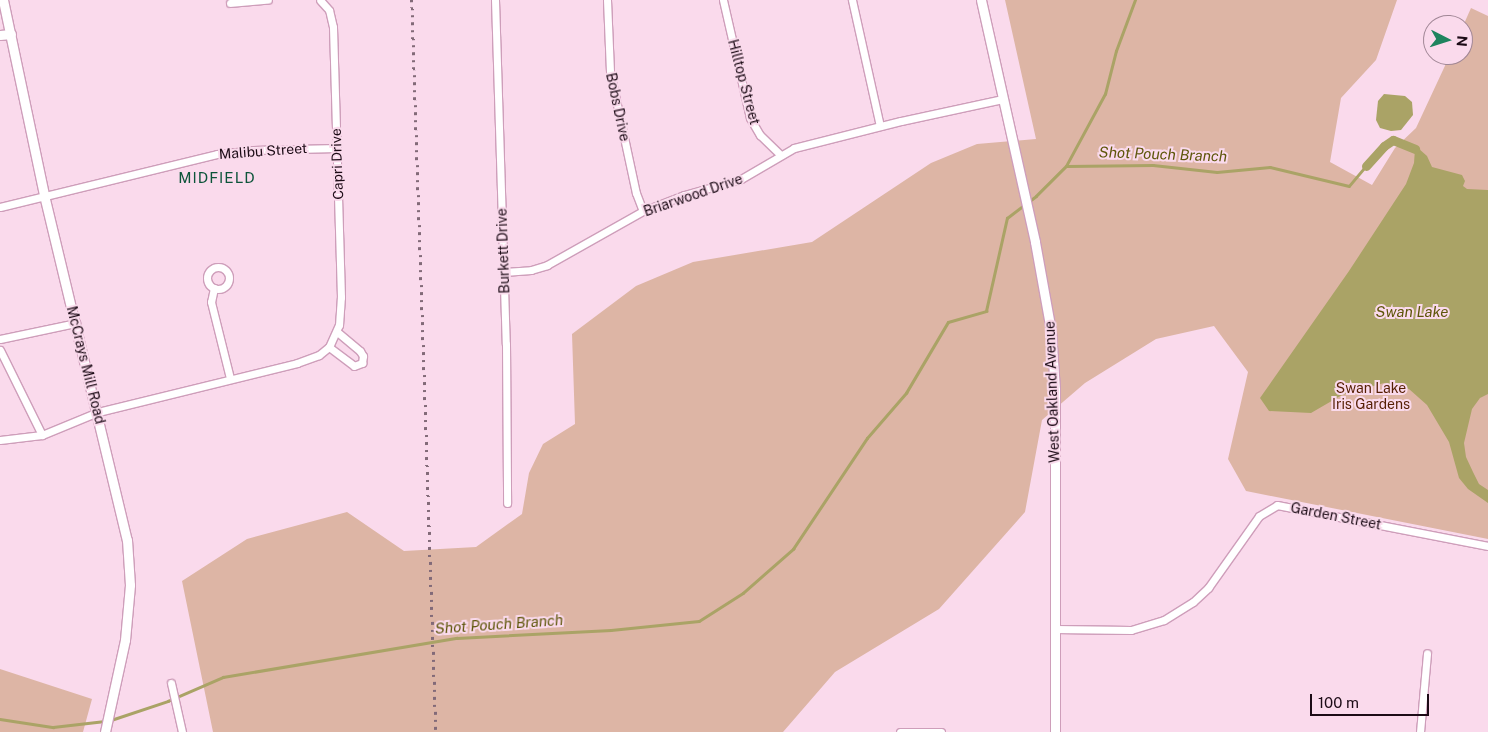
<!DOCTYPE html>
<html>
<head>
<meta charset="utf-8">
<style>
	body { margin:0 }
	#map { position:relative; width:1488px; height:732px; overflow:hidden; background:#fadaec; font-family:"Public Sans",sans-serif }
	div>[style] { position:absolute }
	.green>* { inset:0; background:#ddb5a5 }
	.water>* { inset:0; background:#aaa366 }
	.stream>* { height:2.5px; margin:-1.25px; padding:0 1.25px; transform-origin:1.25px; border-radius:1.25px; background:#aaa366 }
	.canal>* { height:9px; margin:-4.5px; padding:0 4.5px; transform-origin:4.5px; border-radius:4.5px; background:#aaa366 }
	.roads { filter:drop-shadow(1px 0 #ce9eba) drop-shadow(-1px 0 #ce9eba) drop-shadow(0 1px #ce9eba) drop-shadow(0 -1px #ce9eba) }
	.street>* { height:7px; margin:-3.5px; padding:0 3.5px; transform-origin:3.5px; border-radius:3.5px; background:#fff }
	.street>.ring { margin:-3.5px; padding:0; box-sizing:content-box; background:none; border:7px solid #fff; border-radius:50% }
	.secondary>* { height:9px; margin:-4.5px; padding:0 4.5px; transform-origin:4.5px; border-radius:4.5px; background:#fff }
	.rail>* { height:2.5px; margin-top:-1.25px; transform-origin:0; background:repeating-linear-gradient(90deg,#826a78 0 2.5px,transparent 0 7.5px) }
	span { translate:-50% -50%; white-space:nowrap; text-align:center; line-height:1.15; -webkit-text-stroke:4px #fadaec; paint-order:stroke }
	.street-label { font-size:14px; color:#1c0b16 }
	.park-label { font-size:14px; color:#551e03 }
	.water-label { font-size:15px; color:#5e560a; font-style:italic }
	.neighbourhood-label { font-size:15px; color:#0d543a; letter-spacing:1px }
	.north { position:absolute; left:1423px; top:15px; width:50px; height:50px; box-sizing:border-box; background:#fadaec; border:1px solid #a18796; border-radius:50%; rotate:95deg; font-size:14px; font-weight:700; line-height:20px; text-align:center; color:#1c0b16 }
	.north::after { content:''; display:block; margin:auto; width:18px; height:22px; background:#1e845e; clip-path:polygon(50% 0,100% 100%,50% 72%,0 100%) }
	.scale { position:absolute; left:1310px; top:694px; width:119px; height:22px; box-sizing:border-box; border:2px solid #1c0b16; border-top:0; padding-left:6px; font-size:15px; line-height:18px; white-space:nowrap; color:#1c0b16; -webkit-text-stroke:4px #fadaec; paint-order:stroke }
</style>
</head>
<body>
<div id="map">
	<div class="green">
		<i style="clip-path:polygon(1005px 0,1397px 0,1376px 60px,1341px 98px,1330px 162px,1372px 185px,1395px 148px,1416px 128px,1450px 55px,1463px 55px,1463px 26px,1471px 8px,1488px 16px,1488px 539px,1246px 491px,1228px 459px,1248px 372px,1214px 326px,1156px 339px,1085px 383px,1042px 420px,1025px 512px,939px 609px,835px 672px,783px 732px,213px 732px,182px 581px,247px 539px,347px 512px,404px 551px,476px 547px,522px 514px,529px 473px,543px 444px,575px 424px,572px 334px,636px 286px,693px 262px,812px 242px,931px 163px,977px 144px,1036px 139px)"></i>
		<i style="clip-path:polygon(0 669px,92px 699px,83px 732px,0 732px)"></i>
	</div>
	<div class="water">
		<i style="clip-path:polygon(1384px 94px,1405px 96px,1412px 102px,1413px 115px,1401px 130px,1391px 131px,1380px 128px,1376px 120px,1378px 101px)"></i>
		<i style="clip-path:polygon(1418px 148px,1427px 156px,1432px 167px,1462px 175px,1465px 181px,1463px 186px,1467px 189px,1488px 190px,1488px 394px,1480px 398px,1472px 409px,1464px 443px,1466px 457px,1473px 472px,1479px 484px,1488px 490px,1488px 503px,1468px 489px,1459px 478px,1449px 442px,1427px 405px,1409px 389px,1384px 383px,1342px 395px,1311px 413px,1269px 411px,1260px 398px,1349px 271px,1406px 184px,1414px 163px,1415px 149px)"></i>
	</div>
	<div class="stream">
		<i style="left:1067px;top:166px;width:86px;rotate:-0.7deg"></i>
		<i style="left:1153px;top:165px;width:64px;rotate:6.2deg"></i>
		<i style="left:1217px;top:172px;width:53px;rotate:-5.4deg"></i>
		<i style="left:1270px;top:167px;width:81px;rotate:13.5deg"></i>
		<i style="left:1349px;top:186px;width:26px;rotate:-50deg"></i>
		<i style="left:0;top:719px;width:54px;rotate:8.6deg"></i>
		<i style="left:53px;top:727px;width:52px;rotate:-6.6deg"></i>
		<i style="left:111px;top:720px;width:60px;rotate:-18.4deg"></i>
		<i style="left:168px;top:701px;width:60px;rotate:-23.6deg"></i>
		<i style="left:223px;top:677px;width:237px;rotate:-9.5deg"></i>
		<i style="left:457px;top:638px;width:154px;rotate:-3deg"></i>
		<i style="left:611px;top:630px;width:88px;rotate:-5.8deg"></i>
		<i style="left:699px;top:621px;width:52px;rotate:-32.5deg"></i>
		<i style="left:743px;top:593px;width:67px;rotate:-41.3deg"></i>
		<i style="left:793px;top:549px;width:133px;rotate:-56.3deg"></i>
		<i style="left:867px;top:438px;width:60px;rotate:-49.1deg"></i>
		<i style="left:906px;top:393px;width:82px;rotate:-59.4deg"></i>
		<i style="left:948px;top:322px;width:40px;rotate:-16deg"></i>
		<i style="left:986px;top:311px;width:95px;rotate:-77.3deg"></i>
		<i style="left:1007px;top:218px;width:36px;rotate:-37deg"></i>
		<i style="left:1036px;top:196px;width:42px;rotate:-45deg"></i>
		<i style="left:1066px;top:166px;width:82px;rotate:-61.6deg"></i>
		<i style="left:1105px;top:94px;width:44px;rotate:-75.7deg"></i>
		<i style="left:1116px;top:51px;width:54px;rotate:-69.6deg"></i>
	</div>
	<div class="canal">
		<i style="left:1366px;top:166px;width:27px;rotate:-48deg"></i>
		<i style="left:1384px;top:146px;width:11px;rotate:-34deg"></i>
		<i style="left:1393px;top:140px;width:24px;rotate:22deg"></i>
	</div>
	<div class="roads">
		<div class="street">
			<i style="left:495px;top:0;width:344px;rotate:88.2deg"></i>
			<i style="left:506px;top:344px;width:159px;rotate:89.6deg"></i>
			<i style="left:607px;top:0;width:72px;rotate:87.6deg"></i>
			<i style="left:610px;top:72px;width:124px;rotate:77.9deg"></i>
			<i style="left:636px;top:193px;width:19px;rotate:69deg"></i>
			<i style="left:723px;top:0;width:121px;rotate:77.1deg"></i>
			<i style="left:750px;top:118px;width:20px;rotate:60deg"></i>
			<i style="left:760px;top:135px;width:29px;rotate:44deg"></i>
			<i style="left:852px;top:0;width:129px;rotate:77.5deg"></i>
			<i style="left:230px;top:3px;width:38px;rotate:-5deg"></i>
			<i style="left:0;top:207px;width:223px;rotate:-13.7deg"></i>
			<i style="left:217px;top:154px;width:36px;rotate:-6deg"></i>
			<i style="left:253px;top:150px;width:84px;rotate:-1.4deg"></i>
			<i class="ring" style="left:207px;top:267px;width:15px;height:15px"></i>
			<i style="left:504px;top:272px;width:27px;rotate:-4deg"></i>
			<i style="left:531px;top:270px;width:17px;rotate:-17deg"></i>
			<i style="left:547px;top:265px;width:110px;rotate:-29.4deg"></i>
			<i style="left:643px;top:211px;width:44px;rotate:-21.3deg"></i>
			<i style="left:684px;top:195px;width:59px;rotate:-15.7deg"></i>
			<i style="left:741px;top:179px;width:61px;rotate:-30.3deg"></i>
			<i style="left:794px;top:148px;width:110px;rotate:-14.2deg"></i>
			<i style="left:901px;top:121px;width:104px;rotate:-12.2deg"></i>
			<i style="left:214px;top:288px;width:14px;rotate:102deg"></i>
			<i style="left:211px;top:302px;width:78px;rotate:76deg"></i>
			<i style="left:0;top:339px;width:78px;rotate:-11.9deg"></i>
			<i style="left:329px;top:347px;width:31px;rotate:37deg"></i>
			<i style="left:354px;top:366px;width:9px;rotate:-21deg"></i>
			<i style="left:362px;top:363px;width:7px;rotate:-82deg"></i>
			<i style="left:363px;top:356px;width:6px;rotate:-121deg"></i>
			<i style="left:360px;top:351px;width:30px;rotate:-140deg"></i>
			<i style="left:0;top:350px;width:95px;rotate:63.7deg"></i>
			<i style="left:0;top:440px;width:42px;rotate:-6.8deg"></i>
			<i style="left:42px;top:435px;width:61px;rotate:-22.3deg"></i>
			<i style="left:98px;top:412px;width:205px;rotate:-13.8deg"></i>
			<i style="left:297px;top:363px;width:23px;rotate:-20deg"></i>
			<i style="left:319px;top:355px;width:13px;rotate:-39deg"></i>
			<i style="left:329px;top:347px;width:24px;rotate:-66deg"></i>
			<i style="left:339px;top:325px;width:28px;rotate:-86deg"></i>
			<i style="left:341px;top:297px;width:270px;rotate:-91.7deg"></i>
			<i style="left:333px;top:27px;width:17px;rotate:-103deg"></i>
			<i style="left:329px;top:10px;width:13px;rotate:-132deg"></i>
			<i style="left:1055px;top:629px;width:76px;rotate:0.8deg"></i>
			<i style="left:1131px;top:630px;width:34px;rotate:-17deg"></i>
			<i style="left:1164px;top:620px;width:34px;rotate:-32deg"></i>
			<i style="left:1193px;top:602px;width:21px;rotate:-43deg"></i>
			<i style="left:1208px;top:588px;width:88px;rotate:-54.7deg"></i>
			<i style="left:1259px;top:516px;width:21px;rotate:-31deg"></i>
			<i style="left:1277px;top:505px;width:215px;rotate:11deg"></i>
			<i style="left:171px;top:683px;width:50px;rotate:77.3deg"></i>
			<i style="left:900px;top:732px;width:41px"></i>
			<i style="left:1420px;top:732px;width:79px;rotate:-84.9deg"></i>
		</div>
		<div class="secondary">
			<i style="left:3px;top:0;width:199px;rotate:78.1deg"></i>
			<i style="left:44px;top:195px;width:355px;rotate:76.5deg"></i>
			<i style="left:127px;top:540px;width:45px;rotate:86.2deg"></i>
			<i style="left:130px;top:585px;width:55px;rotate:95.2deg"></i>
			<i style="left:125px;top:640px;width:94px;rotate:102.3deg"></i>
			<i style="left:981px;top:0;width:248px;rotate:77.4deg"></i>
			<i style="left:1035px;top:242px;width:90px;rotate:79.8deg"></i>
			<i style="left:1051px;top:331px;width:59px;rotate:86.1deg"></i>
			<i style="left:1055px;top:390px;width:342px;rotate:90deg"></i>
			<i style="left:0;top:35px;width:11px;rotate:-5deg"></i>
		</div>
	</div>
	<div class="rail">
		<i style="left:412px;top:0;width:732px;rotate:88.12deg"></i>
	</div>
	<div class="street-label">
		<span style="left:744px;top:82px;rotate:75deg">Hilltop Street</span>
		<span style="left:618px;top:107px;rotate:78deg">Bobs Drive</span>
		<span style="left:263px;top:151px;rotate:-4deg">Malibu Street</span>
		<span style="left:337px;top:164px;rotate:-92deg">Capri Drive</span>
		<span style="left:693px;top:195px;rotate:-19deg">Briarwood Drive</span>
		<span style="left:503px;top:251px;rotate:-92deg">Burkett Drive</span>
		<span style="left:86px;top:365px;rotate:76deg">McCrays Mill Road</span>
		<span style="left:1052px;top:392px;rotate:-92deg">West Oakland Avenue</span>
		<span style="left:1336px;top:516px;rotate:11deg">Garden Street</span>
	</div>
	<div class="park-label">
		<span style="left:1371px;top:396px">Swan Lake<br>Iris Gardens</span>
	</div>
	<div class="water-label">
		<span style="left:1163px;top:154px;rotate:2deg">Shot Pouch Branch</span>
		<span style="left:1412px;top:312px">Swan Lake</span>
		<span style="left:499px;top:624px;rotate:-4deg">Shot Pouch Branch</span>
	</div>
	<div class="neighbourhood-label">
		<span style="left:217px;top:178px">MIDFIELD</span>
	</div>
	<div class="north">N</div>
	<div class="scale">100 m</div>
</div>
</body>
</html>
